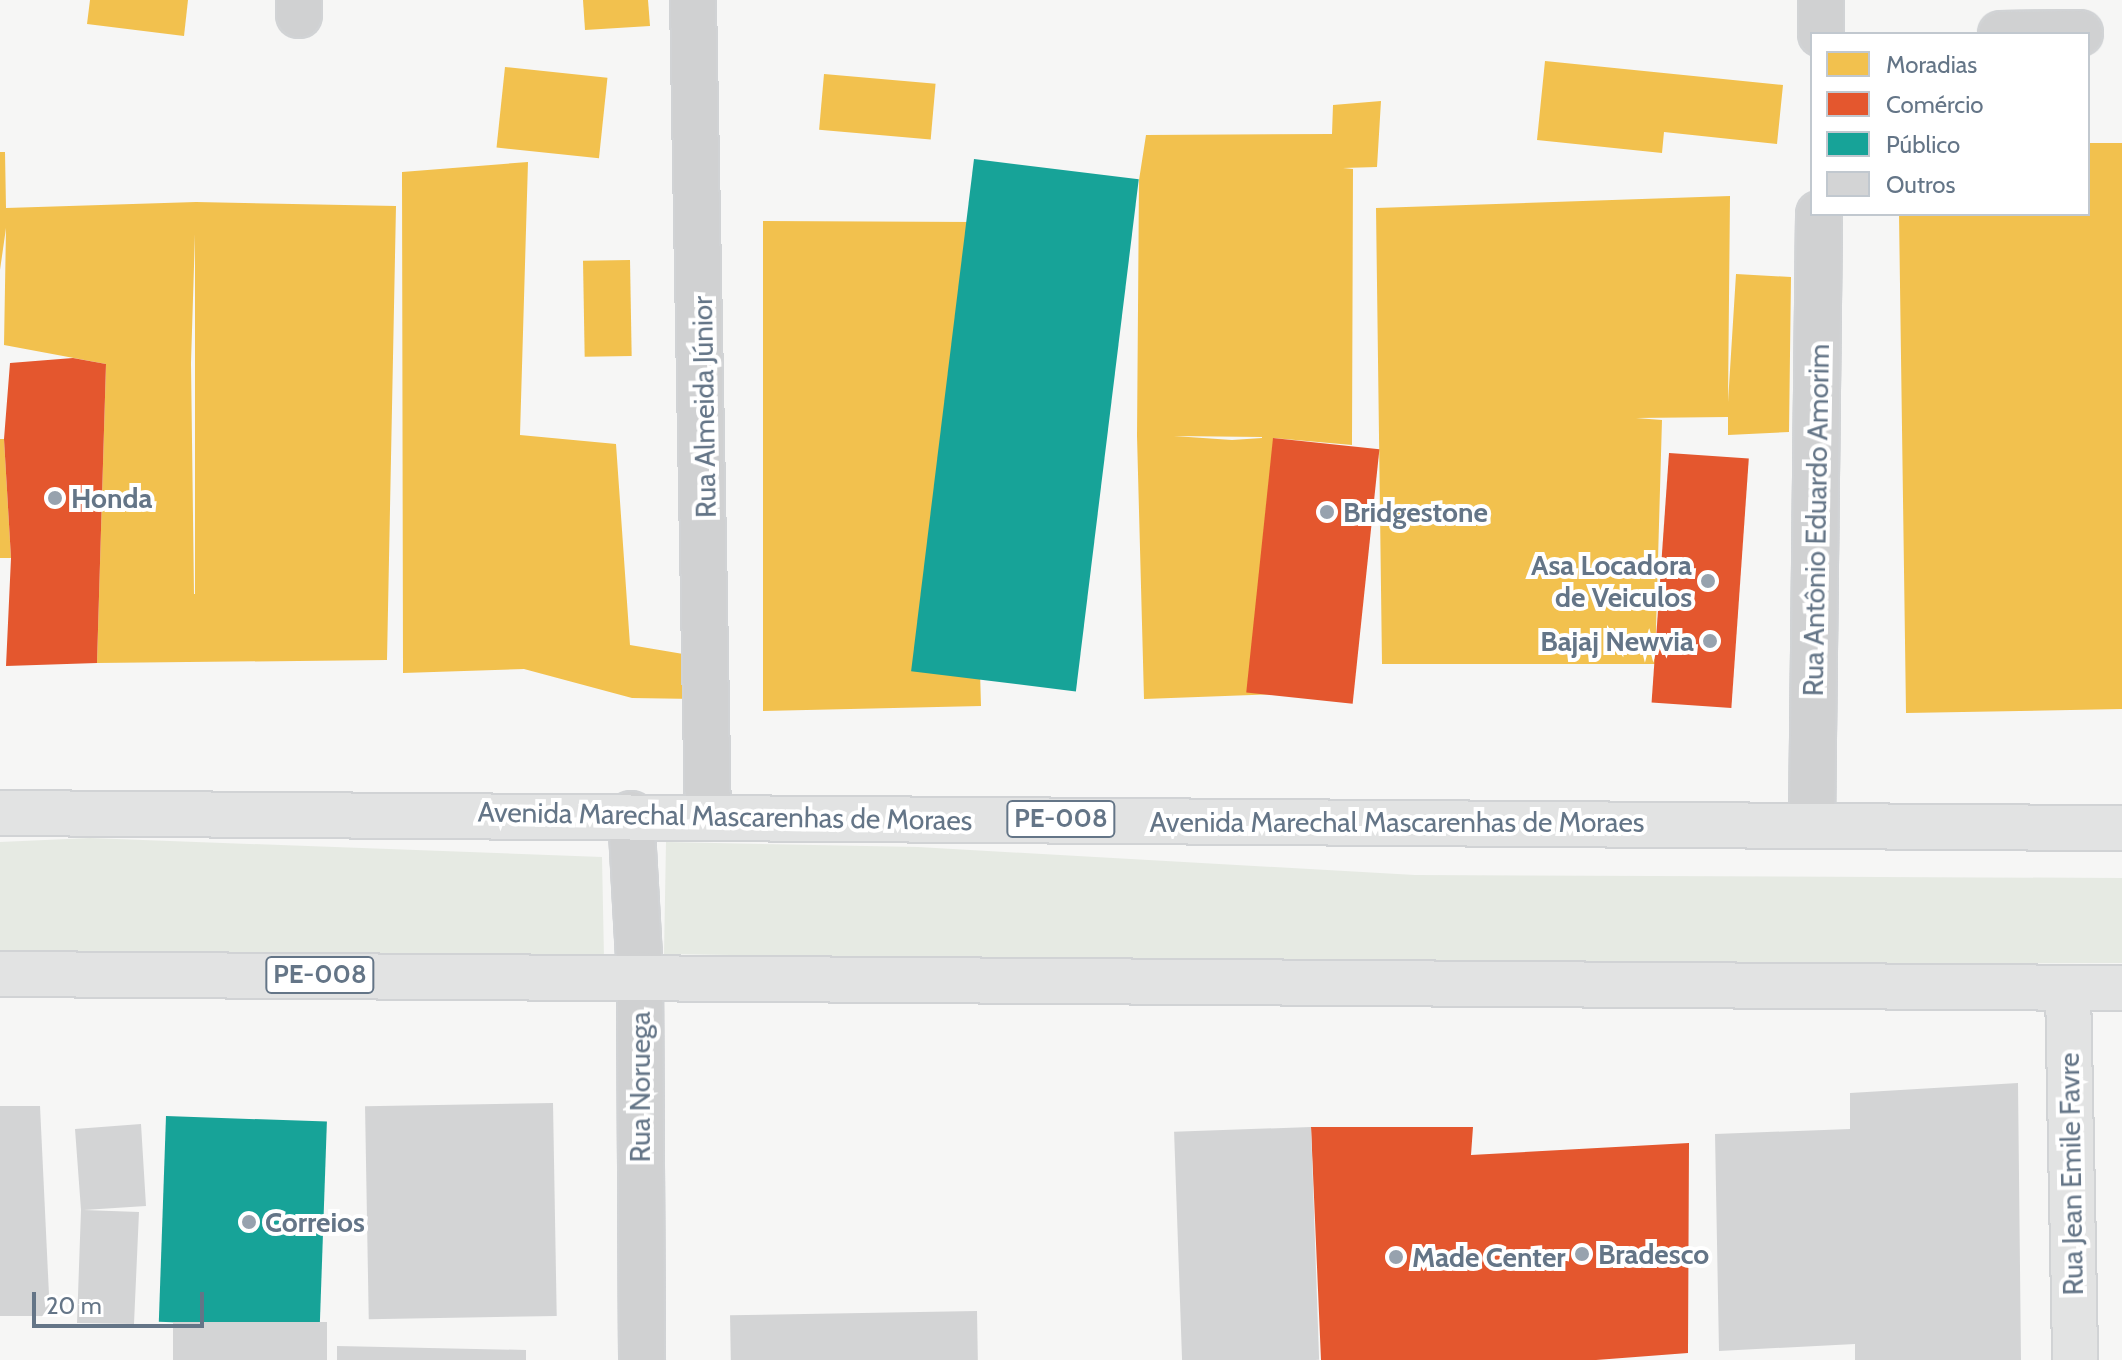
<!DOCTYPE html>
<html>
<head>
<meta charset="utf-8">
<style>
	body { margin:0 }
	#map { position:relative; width:2122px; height:1360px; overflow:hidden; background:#f6f6f5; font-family:Cabin,sans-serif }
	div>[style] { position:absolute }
	.green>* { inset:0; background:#e6eae3 }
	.homes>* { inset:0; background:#f2c14e; transform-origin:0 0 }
	.shops>* { inset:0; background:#e4572e; transform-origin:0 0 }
	.public>* { inset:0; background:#17a398; transform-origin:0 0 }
	.building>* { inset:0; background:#d3d4d5; transform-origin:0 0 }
	.roads { filter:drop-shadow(2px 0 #d1d3d5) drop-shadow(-2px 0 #d1d3d5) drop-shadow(0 2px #d1d3d5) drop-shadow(0 -2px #d1d3d5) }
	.street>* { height:44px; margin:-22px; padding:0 22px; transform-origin:22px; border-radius:22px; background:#d0d1d2 }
	.secondary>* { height:44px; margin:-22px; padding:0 22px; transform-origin:22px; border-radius:22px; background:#e2e3e3 }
	.highway>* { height:44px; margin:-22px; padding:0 22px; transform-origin:22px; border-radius:22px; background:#e2e3e3 }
	.dots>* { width:22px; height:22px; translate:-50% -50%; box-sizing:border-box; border:4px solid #fff; border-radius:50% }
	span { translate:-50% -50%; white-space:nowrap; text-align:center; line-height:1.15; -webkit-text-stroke:8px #fff; paint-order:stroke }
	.shield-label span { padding:2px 6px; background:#fff; border:2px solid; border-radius:6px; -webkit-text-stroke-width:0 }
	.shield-label { font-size:26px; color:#647587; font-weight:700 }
	.street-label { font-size:28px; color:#647587 }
	.poi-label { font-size:28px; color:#647587; font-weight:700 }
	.left { translate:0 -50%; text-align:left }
	.right { translate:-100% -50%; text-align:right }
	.legend { position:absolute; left:1810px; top:32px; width:280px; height:184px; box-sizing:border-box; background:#fff; border:2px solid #c1c8cf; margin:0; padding:10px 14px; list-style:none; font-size:24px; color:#647587 }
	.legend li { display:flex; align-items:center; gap:16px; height:40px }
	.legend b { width:40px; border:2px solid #c1c8cf }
	.scale { position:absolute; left:32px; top:1292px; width:172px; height:36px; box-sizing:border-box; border:4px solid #647587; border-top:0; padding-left:10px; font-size:24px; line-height:28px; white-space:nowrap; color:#647587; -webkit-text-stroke:6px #fff; paint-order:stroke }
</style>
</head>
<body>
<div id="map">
	<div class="green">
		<i style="clip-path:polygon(90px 838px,602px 857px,604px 958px,334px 952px,0 954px,0 842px)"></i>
		<i style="clip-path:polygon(666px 842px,918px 847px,1415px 875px,2122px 878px,2122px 963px,1396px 965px,664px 954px)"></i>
	</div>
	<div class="homes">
		<i style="clip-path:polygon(90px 0,188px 0,184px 36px,87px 24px)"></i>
		<i style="clip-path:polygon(583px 0,648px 0,650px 26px,585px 30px)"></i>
		<i style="clip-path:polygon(1545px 61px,1783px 85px,1777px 144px,1664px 132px,1662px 153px,1537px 140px)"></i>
		<i style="left:505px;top:67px;width:103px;height:81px;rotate:6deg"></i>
		<i style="left:824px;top:74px;width:112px;height:56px;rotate:5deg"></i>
		<i style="clip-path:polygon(evenodd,1381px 101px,1377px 167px,1343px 168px,1353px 169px,1352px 445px,1273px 438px,1278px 694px,1144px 699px,1137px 436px,1139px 180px,1146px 135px,1332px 134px,1333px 105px,1381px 101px,1174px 436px,1262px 437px,1262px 438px,1232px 440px,1174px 436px)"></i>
		<i style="clip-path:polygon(2088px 143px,2122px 143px,2122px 709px,1906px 713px,1899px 214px,2088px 214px)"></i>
		<i style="clip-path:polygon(evenodd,0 152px,5px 152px,6px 208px,196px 202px,396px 206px,387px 660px,97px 663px,106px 364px,4px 345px,6px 228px,0 270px,0 152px,195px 234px,195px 594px,194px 594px,191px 363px,195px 234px)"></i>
		<i style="clip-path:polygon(528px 162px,520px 435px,616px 444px,630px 645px,695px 656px,696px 699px,632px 698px,524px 669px,403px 673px,402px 172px)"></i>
		<i style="clip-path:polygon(1730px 196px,1728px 402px,1736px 274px,1791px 277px,1789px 432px,1728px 435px,1728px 417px,1636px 418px,1662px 420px,1655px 664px,1382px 664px,1376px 208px)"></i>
		<i style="clip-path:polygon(763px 221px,975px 222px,972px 601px,978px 601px,981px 706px,763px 711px)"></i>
		<i style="left:630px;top:260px;width:96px;height:47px;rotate:89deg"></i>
		<i style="clip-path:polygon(0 439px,4px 439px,11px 558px,0 558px)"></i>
	</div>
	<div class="shops">
		<i style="clip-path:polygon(73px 358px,106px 364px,97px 663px,6px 666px,11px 558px,4px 439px,10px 363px)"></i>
		<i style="left:1273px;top:438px;width:107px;height:256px;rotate:6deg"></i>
		<i style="left:1669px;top:453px;width:80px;height:250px;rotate:4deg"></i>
		<i style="clip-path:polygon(1311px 1127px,1473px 1127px,1471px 1155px,1689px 1143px,1688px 1353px,1596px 1360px,1321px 1360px)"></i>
	</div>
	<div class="public">
		<i style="left:974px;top:159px;width:166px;height:516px;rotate:7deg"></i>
		<i style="left:166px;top:1116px;width:161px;height:206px;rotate:2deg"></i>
	</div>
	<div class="building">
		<i style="clip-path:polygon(2018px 1083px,2021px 1360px,1855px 1360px,1855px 1344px,1719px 1351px,1715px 1134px,1850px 1129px,1850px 1093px)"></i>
		<i style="left:553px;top:1103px;width:213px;height:188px;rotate:89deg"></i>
		<i style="clip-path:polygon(0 1106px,40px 1106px,50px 1316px,0 1316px)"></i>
		<i style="clip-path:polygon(141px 1124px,146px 1206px,84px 1210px,139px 1212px,134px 1324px,77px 1323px,81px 1210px,75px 1129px)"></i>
		<i style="left:1311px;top:1127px;width:233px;height:137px;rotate:88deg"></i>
		<i style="left:977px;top:1311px;width:49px;height:247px;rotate:89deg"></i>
		<i style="left:173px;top:1322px;width:154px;height:38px"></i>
		<i style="clip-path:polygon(337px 1346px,526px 1350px,526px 1360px,337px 1360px)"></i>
	</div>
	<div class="roads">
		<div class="street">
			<i style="left:693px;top:0;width:815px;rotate:88.95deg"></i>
			<i style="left:299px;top:15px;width:15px;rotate:-90deg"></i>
			<i style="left:1821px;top:34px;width:34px;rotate:-90deg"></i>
			<i style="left:2001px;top:34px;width:79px;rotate:-0.7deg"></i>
			<i style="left:631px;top:814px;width:160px;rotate:86.8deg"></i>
			<i style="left:640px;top:974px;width:386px;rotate:89.7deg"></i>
			<i style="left:1812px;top:825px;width:611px;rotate:-89.34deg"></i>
		</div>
		<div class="secondary">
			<i style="left:2068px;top:988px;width:372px;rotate:88.9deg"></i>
		</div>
		<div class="highway">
			<i style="left:0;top:813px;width:2122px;rotate:0.41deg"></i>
			<i style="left:0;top:974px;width:2122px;rotate:0.38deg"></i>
		</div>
	</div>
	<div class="dots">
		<i style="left:55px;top:498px;background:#97a2ae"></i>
		<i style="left:1327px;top:512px;background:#97a2ae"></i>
		<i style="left:1708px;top:581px;background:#97a2ae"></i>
		<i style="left:1710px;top:641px;background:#97a2ae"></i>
		<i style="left:249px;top:1222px;background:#97a2ae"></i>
		<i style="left:1582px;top:1254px;background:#97a2ae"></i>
		<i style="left:1396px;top:1257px;background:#97a2ae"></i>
	</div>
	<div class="shield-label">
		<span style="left:1061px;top:819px">PE-008</span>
		<span style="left:320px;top:975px">PE-008</span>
	</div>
	<div class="street-label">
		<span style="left:704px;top:407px;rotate:-91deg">Rua Almeida Júnior</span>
		<span style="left:1816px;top:520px;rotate:-89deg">Rua Antônio Eduardo Amorim</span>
		<span style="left:725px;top:816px;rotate:1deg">Avenida Marechal Mascarenhas de Moraes</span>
		<span style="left:1397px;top:822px">Avenida Marechal Mascarenhas de Moraes</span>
		<span style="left:640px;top:1087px;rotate:-90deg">Rua Noruega</span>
		<span style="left:2071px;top:1174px;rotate:-91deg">Rua Jean Emile Favre</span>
	</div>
	<div class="poi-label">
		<span class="left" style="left:71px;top:498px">Honda</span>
		<span class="left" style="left:1343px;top:512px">Bridgestone</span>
		<span class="right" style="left:1692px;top:581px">Asa Locadora<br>de Veiculos</span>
		<span class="right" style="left:1694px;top:641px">Bajaj Newvia</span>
		<span class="left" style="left:265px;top:1222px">Correios</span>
		<span class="left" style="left:1598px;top:1254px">Bradesco</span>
		<span class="left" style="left:1412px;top:1257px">Made Center</span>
	</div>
	<ul class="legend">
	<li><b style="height:22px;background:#f2c14e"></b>Moradias</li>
	<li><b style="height:22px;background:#e4572e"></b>Comércio</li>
	<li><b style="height:22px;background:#17a398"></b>Público</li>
	<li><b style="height:22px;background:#d3d4d5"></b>Outros</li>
	</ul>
	<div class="scale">20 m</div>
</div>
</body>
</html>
